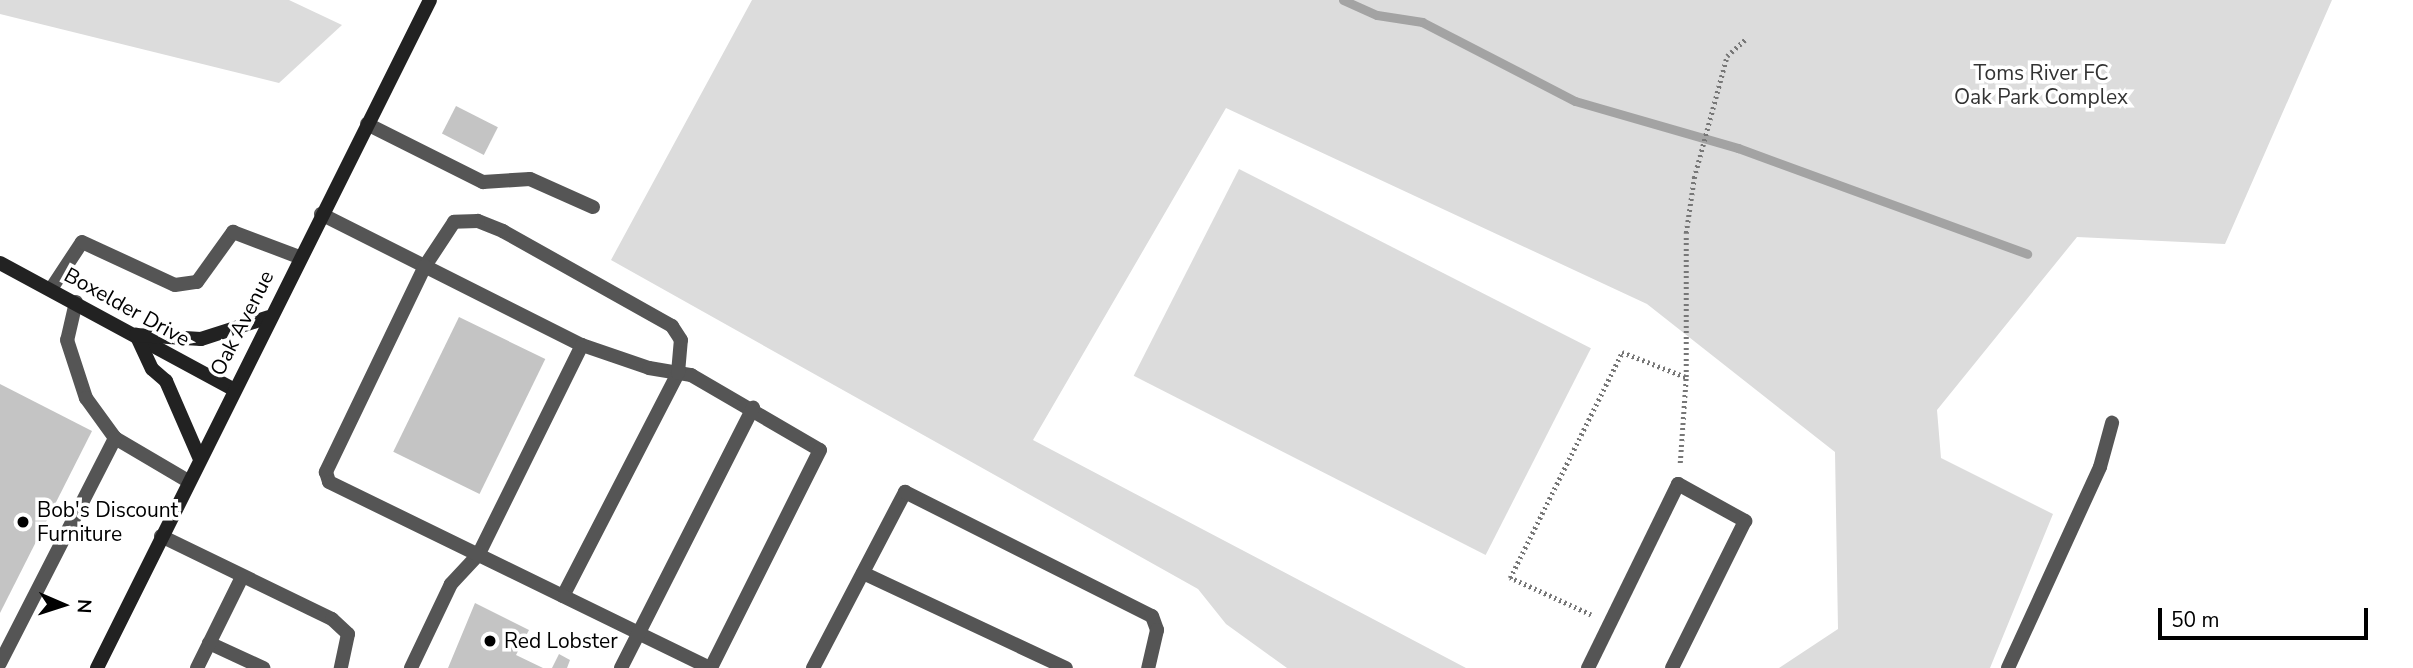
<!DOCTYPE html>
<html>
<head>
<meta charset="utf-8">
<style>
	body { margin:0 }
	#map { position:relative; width:2413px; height:668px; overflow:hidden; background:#fff; font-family:"Nunito Sans",sans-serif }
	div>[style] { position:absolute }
	.green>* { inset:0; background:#dcdcdc; transform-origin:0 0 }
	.stream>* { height:9px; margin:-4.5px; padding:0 4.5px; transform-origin:4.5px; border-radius:4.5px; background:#a3a3a3 }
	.building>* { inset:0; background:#c4c4c4; transform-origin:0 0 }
	.path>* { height:4.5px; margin-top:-2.25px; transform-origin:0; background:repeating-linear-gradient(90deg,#777 0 2px,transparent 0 5.5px) }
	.lane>* { height:14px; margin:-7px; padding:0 7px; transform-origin:7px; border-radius:7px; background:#555 }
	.secondary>* { height:14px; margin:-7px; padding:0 7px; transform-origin:7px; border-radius:7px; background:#222 }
	.dots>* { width:19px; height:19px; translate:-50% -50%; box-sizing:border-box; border:4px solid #fff; border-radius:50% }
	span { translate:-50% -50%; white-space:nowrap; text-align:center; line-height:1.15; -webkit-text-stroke:7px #fff; paint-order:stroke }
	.park-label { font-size:21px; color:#333 }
	.street-label { font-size:21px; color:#000 }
	.poi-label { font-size:21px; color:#000 }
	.left { translate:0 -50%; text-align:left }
	.north { position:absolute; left:28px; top:570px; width:70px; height:70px; -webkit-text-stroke:5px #fff; paint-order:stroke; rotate:93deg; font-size:19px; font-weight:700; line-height:28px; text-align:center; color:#000 }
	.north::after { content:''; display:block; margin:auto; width:24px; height:32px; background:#000; clip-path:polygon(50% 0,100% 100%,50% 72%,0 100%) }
	.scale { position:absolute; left:2158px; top:608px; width:210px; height:32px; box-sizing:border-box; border:4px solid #000; border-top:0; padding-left:9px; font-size:21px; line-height:24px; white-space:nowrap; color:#000; -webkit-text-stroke:5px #fff; paint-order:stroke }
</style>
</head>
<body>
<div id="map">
	<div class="green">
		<i style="clip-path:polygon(0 0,289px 0,342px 25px,279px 83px,0 14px)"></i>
		<i style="clip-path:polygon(752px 0,2332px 0,2225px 244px,2077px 237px,1937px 410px,1941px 458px,2053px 514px,1990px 668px,1779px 668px,1838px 629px,1835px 452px,1647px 304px,1226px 108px,1033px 440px,1466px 668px,1287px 668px,1226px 624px,1198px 589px,611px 260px)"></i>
		<i style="left:1239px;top:169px;width:395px;height:232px;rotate:27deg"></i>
	</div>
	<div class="stream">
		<i style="left:1343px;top:0;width:37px;rotate:24deg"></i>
		<i style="left:1377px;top:15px;width:46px;rotate:8.8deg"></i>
		<i style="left:1422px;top:22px;width:172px;rotate:27.3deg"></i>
		<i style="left:1575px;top:101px;width:170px;rotate:16.1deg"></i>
		<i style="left:1738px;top:148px;width:308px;rotate:20.1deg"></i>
	</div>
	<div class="building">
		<i style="left:456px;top:106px;width:47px;height:31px;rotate:27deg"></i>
		<i style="left:459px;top:317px;width:96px;height:150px;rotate:26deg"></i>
		<i style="clip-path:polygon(0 384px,92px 431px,0 613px)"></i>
		<i style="clip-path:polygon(475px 603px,529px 630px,516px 655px,543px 668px,448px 668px)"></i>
		<i style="clip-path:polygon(559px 654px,570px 660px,567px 668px,552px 668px)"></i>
	</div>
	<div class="path">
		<i style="left:1680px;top:463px;width:86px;rotate:-86deg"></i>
		<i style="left:1591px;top:615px;width:89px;rotate:-155.4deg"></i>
		<i style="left:1510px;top:578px;width:252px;rotate:-63.6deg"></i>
		<i style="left:1622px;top:352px;width:69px;rotate:21.3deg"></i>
		<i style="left:1686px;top:377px;width:144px;rotate:-90deg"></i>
		<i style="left:1686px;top:233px;width:56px;rotate:-81.7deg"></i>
		<i style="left:1694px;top:178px;width:126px;rotate:-74.9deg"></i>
		<i style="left:1727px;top:56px;width:25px;rotate:-42deg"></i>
	</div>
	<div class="lane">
		<i style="left:367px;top:124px;width:130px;rotate:26.6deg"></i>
		<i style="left:483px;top:182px;width:47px;rotate:-3.7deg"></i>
		<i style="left:530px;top:179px;width:69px;rotate:24deg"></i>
		<i style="left:321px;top:214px;width:292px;rotate:26.7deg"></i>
		<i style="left:582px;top:345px;width:234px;rotate:116.3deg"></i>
		<i style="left:478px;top:555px;width:40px;rotate:133deg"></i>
		<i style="left:451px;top:584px;width:93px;rotate:115.5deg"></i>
		<i style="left:51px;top:289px;width:56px;rotate:-56.6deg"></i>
		<i style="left:82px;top:242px;width:102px;rotate:24.8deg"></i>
		<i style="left:175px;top:285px;width:22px;rotate:-8deg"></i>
		<i style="left:197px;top:282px;width:62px;rotate:-54.2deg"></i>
		<i style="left:233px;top:232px;width:71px;rotate:20.7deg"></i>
		<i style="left:76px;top:302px;width:39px;rotate:103deg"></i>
		<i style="left:67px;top:340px;width:61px;rotate:71.9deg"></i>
		<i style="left:86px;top:398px;width:49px;rotate:54.1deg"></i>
		<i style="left:115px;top:438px;width:85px;rotate:30.5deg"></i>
		<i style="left:582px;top:345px;width:71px;rotate:18.9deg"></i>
		<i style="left:649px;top:368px;width:43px;rotate:9.5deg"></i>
		<i style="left:691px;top:375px;width:149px;rotate:30.2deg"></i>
		<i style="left:820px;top:450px;width:244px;rotate:116.6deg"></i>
		<i style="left:161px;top:536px;width:190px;rotate:25.9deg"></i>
		<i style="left:332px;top:619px;width:22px;rotate:43deg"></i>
		<i style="left:348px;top:634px;width:35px;rotate:102deg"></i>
		<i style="left:863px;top:573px;width:224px;rotate:25.1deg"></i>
		<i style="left:563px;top:596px;width:251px;rotate:-62.7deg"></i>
		<i style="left:678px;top:373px;width:33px;rotate:-85deg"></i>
		<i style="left:681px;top:340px;width:17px;rotate:-123deg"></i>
		<i style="left:672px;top:326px;width:194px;rotate:-150.7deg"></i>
		<i style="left:503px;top:231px;width:27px;rotate:-158deg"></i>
		<i style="left:478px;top:221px;width:24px;rotate:178deg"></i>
		<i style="left:454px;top:222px;width:53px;rotate:123.4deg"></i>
		<i style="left:425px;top:266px;width:229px;rotate:115.7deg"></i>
		<i style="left:326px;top:472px;width:10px;rotate:73deg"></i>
		<i style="left:329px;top:482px;width:344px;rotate:26deg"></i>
		<i style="left:638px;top:633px;width:80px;rotate:25.9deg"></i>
		<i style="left:209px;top:643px;width:60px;rotate:24.8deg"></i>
		<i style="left:0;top:663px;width:253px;rotate:-62.9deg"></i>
		<i style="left:197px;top:668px;width:102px;rotate:-63.7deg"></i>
		<i style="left:621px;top:668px;width:292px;rotate:-63.1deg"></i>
		<i style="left:813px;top:668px;width:199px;rotate:-62.4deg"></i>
		<i style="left:905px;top:492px;width:276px;rotate:26.7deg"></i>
		<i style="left:1152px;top:616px;width:15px;rotate:70deg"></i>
		<i style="left:1157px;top:630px;width:39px;rotate:103deg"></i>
		<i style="left:1588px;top:668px;width:205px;rotate:-63.9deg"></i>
		<i style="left:1678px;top:484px;width:77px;rotate:28.9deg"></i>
		<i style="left:1745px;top:521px;width:164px;rotate:116.4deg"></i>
		<i style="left:2008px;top:668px;width:221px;rotate:-65.4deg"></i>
		<i style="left:2100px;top:467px;width:46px;rotate:-74.7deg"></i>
	</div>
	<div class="secondary">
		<i style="left:0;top:263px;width:265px;rotate:28.4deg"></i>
		<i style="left:199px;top:457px;width:83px;rotate:-113.5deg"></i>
		<i style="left:166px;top:381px;width:18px;rotate:-139deg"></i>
		<i style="left:152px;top:369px;width:38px;rotate:-115deg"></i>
		<i style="left:136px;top:335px;width:65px;rotate:3.5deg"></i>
		<i style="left:201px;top:339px;width:71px;rotate:-17.9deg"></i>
		<i style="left:97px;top:668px;width:746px;rotate:-63.5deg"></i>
	</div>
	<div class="dots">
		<i style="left:23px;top:522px;background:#000"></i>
		<i style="left:490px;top:641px;background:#000"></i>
	</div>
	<div class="park-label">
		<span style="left:2041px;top:85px">Toms River FC<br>Oak Park Complex</span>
	</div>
	<div class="street-label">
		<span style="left:127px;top:307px;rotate:29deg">Boxelder Drive</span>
		<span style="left:242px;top:323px;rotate:-63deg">Oak Avenue</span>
	</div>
	<div class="poi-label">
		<span class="left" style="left:37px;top:522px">Bob's Discount<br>Furniture</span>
		<span class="left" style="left:504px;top:641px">Red Lobster</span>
	</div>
	<div class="north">N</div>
	<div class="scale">50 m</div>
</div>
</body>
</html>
